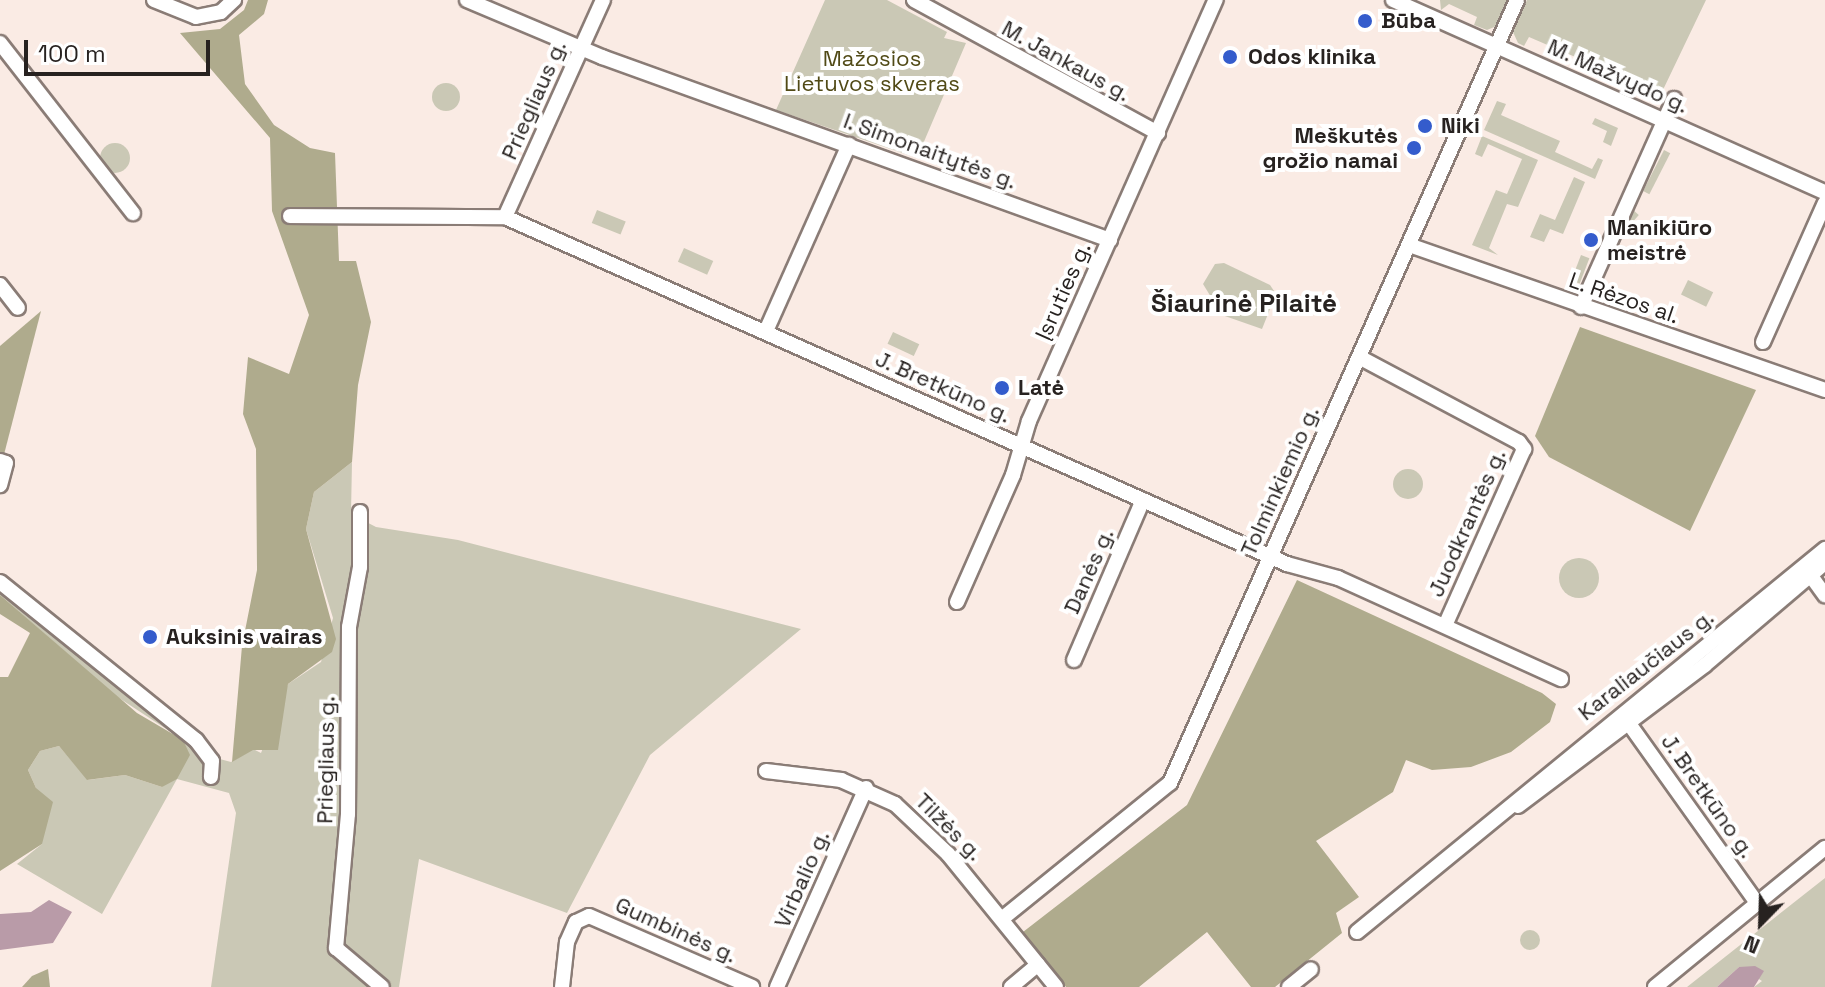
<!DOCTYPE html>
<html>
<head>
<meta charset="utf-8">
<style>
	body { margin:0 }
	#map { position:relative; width:1825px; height:987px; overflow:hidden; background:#faebe4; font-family:"Space Grotesk",sans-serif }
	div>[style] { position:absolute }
	.green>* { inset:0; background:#cac8b5; transform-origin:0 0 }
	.round { border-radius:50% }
	.forest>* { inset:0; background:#afab8d }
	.water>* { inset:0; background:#b99ba8 }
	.roads { filter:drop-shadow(2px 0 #8a7c76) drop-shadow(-2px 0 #8a7c76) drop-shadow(0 2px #8a7c76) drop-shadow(0 -2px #8a7c76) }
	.minor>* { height:14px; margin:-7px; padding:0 7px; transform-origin:7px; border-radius:7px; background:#fff }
	.dots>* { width:22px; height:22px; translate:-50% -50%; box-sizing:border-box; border:4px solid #fff; border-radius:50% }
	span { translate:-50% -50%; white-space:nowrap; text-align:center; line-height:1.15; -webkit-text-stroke:8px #fff; paint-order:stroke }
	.poi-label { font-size:22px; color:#272220; font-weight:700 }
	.left { translate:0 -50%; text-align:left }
	.right { translate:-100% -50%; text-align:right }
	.park-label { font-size:22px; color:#514a16 }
	.street-label { font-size:22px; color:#272220 }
	.quarter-label { font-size:26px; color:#272220; font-weight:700 }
	.north { position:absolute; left:1721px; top:883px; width:80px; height:80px; -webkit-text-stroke:6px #fff; paint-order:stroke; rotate:203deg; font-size:22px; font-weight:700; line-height:32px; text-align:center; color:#272220 }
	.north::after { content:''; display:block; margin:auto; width:28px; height:36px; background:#272220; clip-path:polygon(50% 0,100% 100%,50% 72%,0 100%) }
	.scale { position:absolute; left:24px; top:40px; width:186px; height:36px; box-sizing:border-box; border:4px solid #272220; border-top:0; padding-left:10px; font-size:24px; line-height:28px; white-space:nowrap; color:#272220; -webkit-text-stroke:6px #fff; paint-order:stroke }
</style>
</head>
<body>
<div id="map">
	<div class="green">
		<i style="clip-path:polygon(825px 0,887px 0,947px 32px,944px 38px,966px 43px,917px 158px,776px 110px)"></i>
		<i style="clip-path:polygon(1440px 0,1510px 0,1499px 25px,1487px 30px,1474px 25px,1477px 17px,1449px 4px,1441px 10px)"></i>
		<i style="clip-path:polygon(1527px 0,1706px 0,1661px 94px,1529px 37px,1524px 46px,1518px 43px,1513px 32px)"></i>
		<i class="round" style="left:432px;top:83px;width:28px;height:28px"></i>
		<i style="clip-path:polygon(1497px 101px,1506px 104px,1501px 115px,1560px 141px,1555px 152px,1592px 169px,1598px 158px,1603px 160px,1595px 179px,1484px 130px)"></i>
		<i style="clip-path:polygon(1595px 118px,1618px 128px,1611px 146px,1603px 142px,1607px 131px,1592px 124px)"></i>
		<i style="clip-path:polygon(1482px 136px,1538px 160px,1518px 207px,1507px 204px,1489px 248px,1498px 255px,1472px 245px,1496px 190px,1507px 194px,1522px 159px,1488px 144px,1482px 157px,1475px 154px)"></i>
		<i class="round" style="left:100px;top:143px;width:30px;height:30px"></i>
		<i style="left:1664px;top:150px;width:7px;height:46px;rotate:27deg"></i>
		<i style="clip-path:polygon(1574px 177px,1585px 182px,1563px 234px,1550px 229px,1544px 242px,1530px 237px,1540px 214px,1555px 220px)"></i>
		<i style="left:1632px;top:209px;width:9px;height:54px;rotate:41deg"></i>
		<i style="left:597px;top:210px;width:31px;height:14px;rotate:22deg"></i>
		<i style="left:684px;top:248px;width:32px;height:15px;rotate:24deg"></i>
		<i style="left:1581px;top:255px;width:9px;height:27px;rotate:21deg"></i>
		<i style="clip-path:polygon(1224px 263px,1270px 285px,1276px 294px,1262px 329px,1222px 315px,1203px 284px,1215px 264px)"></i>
		<i style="left:1688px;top:280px;width:28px;height:16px;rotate:26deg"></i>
		<i style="left:893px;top:332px;width:29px;height:13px;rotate:25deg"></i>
		<i style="clip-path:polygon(352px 462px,351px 514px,376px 527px,458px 540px,801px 629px,650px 755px,567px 913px,419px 859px,399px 987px,211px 987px,236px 813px,229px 793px,177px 779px,102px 914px,17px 864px,42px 844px,36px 788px,28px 770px,40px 751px,59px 746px,88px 780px,125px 775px,162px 787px,183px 740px,116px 696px,0 595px,0 584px,201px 754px,231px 762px,253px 749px,261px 753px,288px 684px,321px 662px,333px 618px,306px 529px,314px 492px)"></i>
		<i class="round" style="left:1393px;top:469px;width:30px;height:30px"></i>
		<i class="round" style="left:1559px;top:558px;width:40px;height:40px"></i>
		<i style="clip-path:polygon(1825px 878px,1825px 987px,1754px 987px,1762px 981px,1739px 967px,1717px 987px,1687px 987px)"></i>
		<i class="round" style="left:1520px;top:930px;width:20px;height:20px"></i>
	</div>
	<div class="forest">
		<i style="clip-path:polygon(248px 0,268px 0,264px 14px,239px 35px,245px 84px,274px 125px,310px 148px,335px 153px,339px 261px,356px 261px,371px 322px,358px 385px,352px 462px,314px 492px,306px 529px,336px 639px,332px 652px,288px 684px,278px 750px,253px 750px,232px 762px,242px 646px,257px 570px,256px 449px,243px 414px,248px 357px,289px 374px,309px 315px,272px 211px,270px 138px,180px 33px,220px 29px,244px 10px)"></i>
		<i style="clip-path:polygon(41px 311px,0 470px,0 346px)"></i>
		<i style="clip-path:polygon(1580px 327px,1756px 390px,1690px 531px,1549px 457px,1535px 436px)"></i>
		<i style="clip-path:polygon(1297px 580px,1542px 693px,1556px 704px,1550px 722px,1511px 752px,1471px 767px,1432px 770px,1406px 760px,1393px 792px,1316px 841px,1359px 897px,1336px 913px,1342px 933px,1275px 987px,1251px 987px,1207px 932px,1139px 987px,1066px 987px,1023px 932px,1187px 805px)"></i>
		<i style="clip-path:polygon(0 595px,137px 713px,183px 740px,190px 755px,177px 779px,162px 787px,125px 775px,87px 780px,59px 746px,40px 751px,28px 770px,36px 788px,53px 802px,42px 844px,0 871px,0 677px,8px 677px,30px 633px,0 614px)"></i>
		<i style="clip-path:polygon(48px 969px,50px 987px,22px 987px,32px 976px)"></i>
	</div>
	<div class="water">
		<i style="clip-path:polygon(49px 900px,72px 912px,53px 943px,0 950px,0 914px,31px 912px)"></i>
		<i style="clip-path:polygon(1755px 966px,1764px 971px,1754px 987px,1717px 987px,1739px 967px)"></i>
	</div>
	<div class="roads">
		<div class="minor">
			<i style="left:154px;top:0;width:45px;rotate:22deg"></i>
			<i style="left:196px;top:17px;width:25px;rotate:-11deg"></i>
			<i style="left:221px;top:12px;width:18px;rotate:-43deg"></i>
			<i style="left:467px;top:0;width:147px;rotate:22.9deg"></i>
			<i style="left:602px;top:57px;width:540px;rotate:19.81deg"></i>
			<i style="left:914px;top:0;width:278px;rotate:28.6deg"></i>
			<i style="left:1393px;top:0;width:473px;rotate:24deg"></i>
			<i style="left:0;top:43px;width:216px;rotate:52deg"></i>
			<i style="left:290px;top:216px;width:215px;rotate:0.3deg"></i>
			<i style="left:505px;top:217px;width:856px;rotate:23.93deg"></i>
			<i style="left:1287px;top:564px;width:53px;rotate:15.4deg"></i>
			<i style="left:1338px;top:578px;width:245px;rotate:24.4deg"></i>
			<i style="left:505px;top:217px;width:238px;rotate:-65.7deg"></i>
			<i style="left:1409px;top:245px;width:441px;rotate:19.2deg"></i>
			<i style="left:0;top:285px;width:29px;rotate:52deg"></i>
			<i style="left:1581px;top:307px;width:228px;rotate:-65.9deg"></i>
			<i style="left:766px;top:331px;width:204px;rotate:-66deg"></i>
			<i style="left:1763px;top:342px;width:152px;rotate:-66deg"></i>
			<i style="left:1359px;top:357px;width:181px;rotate:28deg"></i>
			<i style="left:1519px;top:442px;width:9px;rotate:54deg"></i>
			<i style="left:1524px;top:449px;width:191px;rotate:114.1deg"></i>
			<i style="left:0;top:461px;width:6px;rotate:18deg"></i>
			<i style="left:6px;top:463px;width:23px;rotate:105deg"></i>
			<i style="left:360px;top:512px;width:55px;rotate:90deg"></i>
			<i style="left:360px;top:567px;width:61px;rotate:100.4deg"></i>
			<i style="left:349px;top:627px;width:187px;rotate:90.3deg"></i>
			<i style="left:348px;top:814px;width:135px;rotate:95.1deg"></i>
			<i style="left:336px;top:948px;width:60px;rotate:40.3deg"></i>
			<i style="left:1811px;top:576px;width:24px;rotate:54deg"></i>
			<i style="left:0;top:582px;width:252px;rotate:38.9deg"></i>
			<i style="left:196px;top:740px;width:26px;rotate:53deg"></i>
			<i style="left:212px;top:761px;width:16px;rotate:94deg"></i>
			<i style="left:957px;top:602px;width:139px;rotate:-66.2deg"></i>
			<i style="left:1013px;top:475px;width:56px;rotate:-73.5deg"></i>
			<i style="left:1029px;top:421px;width:461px;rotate:-66.1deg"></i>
			<i style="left:1074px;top:660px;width:174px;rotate:-66.7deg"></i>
			<i style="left:1625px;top:718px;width:227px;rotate:54.5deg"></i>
			<i style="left:766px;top:771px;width:76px;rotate:6.8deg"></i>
			<i style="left:841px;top:780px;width:59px;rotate:24deg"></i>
			<i style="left:895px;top:804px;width:73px;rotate:43.3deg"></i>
			<i style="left:948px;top:854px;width:171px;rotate:50.9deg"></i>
			<i style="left:1518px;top:806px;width:234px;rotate:-37deg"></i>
			<i style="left:1705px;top:665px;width:157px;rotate:-40.4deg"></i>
			<i style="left:1003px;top:918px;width:215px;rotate:-39deg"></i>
			<i style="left:1170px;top:783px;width:856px;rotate:-66.1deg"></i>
			<i style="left:1357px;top:932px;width:605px;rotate:-39.3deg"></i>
			<i style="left:562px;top:987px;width:45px;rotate:-83.7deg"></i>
			<i style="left:567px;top:942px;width:22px;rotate:-66deg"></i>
			<i style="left:576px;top:922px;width:14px;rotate:-25deg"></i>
			<i style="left:589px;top:916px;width:178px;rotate:23.5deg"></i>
			<i style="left:777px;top:987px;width:218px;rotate:-65.9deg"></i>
			<i style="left:1011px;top:987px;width:35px;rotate:-40deg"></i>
			<i style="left:1289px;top:987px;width:28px;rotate:-39deg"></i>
			<i style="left:1655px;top:987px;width:220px;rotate:-39.3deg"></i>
		</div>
	</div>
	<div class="dots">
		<i style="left:1365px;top:21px;background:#345ccc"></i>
		<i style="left:1230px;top:57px;background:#345ccc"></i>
		<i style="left:1425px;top:126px;background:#345ccc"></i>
		<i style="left:1414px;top:148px;background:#345ccc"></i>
		<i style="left:1591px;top:240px;background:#345ccc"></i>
		<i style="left:1002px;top:388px;background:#345ccc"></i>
		<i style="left:150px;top:637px;background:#345ccc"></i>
	</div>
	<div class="poi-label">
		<span class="left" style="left:1381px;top:21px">Būba</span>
		<span class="left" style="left:1248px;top:57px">Odos klinika</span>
		<span class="left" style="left:1441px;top:126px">Niki</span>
		<span class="right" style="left:1398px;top:148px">Meškutės<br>grožio namai</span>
		<span class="left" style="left:1607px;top:240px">Manikiūro<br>meistrė</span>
		<span class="left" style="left:1018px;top:388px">Latė</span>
		<span class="left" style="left:166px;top:637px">Auksinis vairas</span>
	</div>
	<div class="park-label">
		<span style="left:872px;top:71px">Mažosios<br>Lietuvos skveras</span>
	</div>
	<div class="street-label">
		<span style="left:1066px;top:61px;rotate:29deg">M. Jankaus g.</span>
		<span style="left:1618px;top:76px;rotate:24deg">M. Mažvydo g.</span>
		<span style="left:534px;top:100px;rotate:-66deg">Priegliaus g.</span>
		<span style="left:930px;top:151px;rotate:20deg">I. Simonaitytės g.</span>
		<span style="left:1063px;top:291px;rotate:-66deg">Įsruties g.</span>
		<span style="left:1624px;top:298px;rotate:19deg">L. Rėzos al.</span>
		<span style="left:943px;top:387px;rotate:24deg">J. Bretkūno g.</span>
		<span style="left:1280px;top:481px;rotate:-66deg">Tolminkiemio g.</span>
		<span style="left:1467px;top:523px;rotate:-66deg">Juodkrantės g.</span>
		<span style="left:1089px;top:571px;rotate:-66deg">Danės g.</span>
		<span style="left:1646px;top:665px;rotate:-38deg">Karaliaučiaus g.</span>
		<span style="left:326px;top:760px;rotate:-89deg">Priegliaus g.</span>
		<span style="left:1708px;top:796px;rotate:55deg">J. Bretkūno g.</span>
		<span style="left:949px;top:827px;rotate:45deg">Tilžės g.</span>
		<span style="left:802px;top:879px;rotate:-66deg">Virbalio g.</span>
		<span style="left:676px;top:930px;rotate:24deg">Gumbinės g.</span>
	</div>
	<div class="quarter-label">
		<span style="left:1244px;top:304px">Šiaurinė Pilaitė</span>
	</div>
	<div class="north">N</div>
	<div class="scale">100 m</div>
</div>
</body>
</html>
